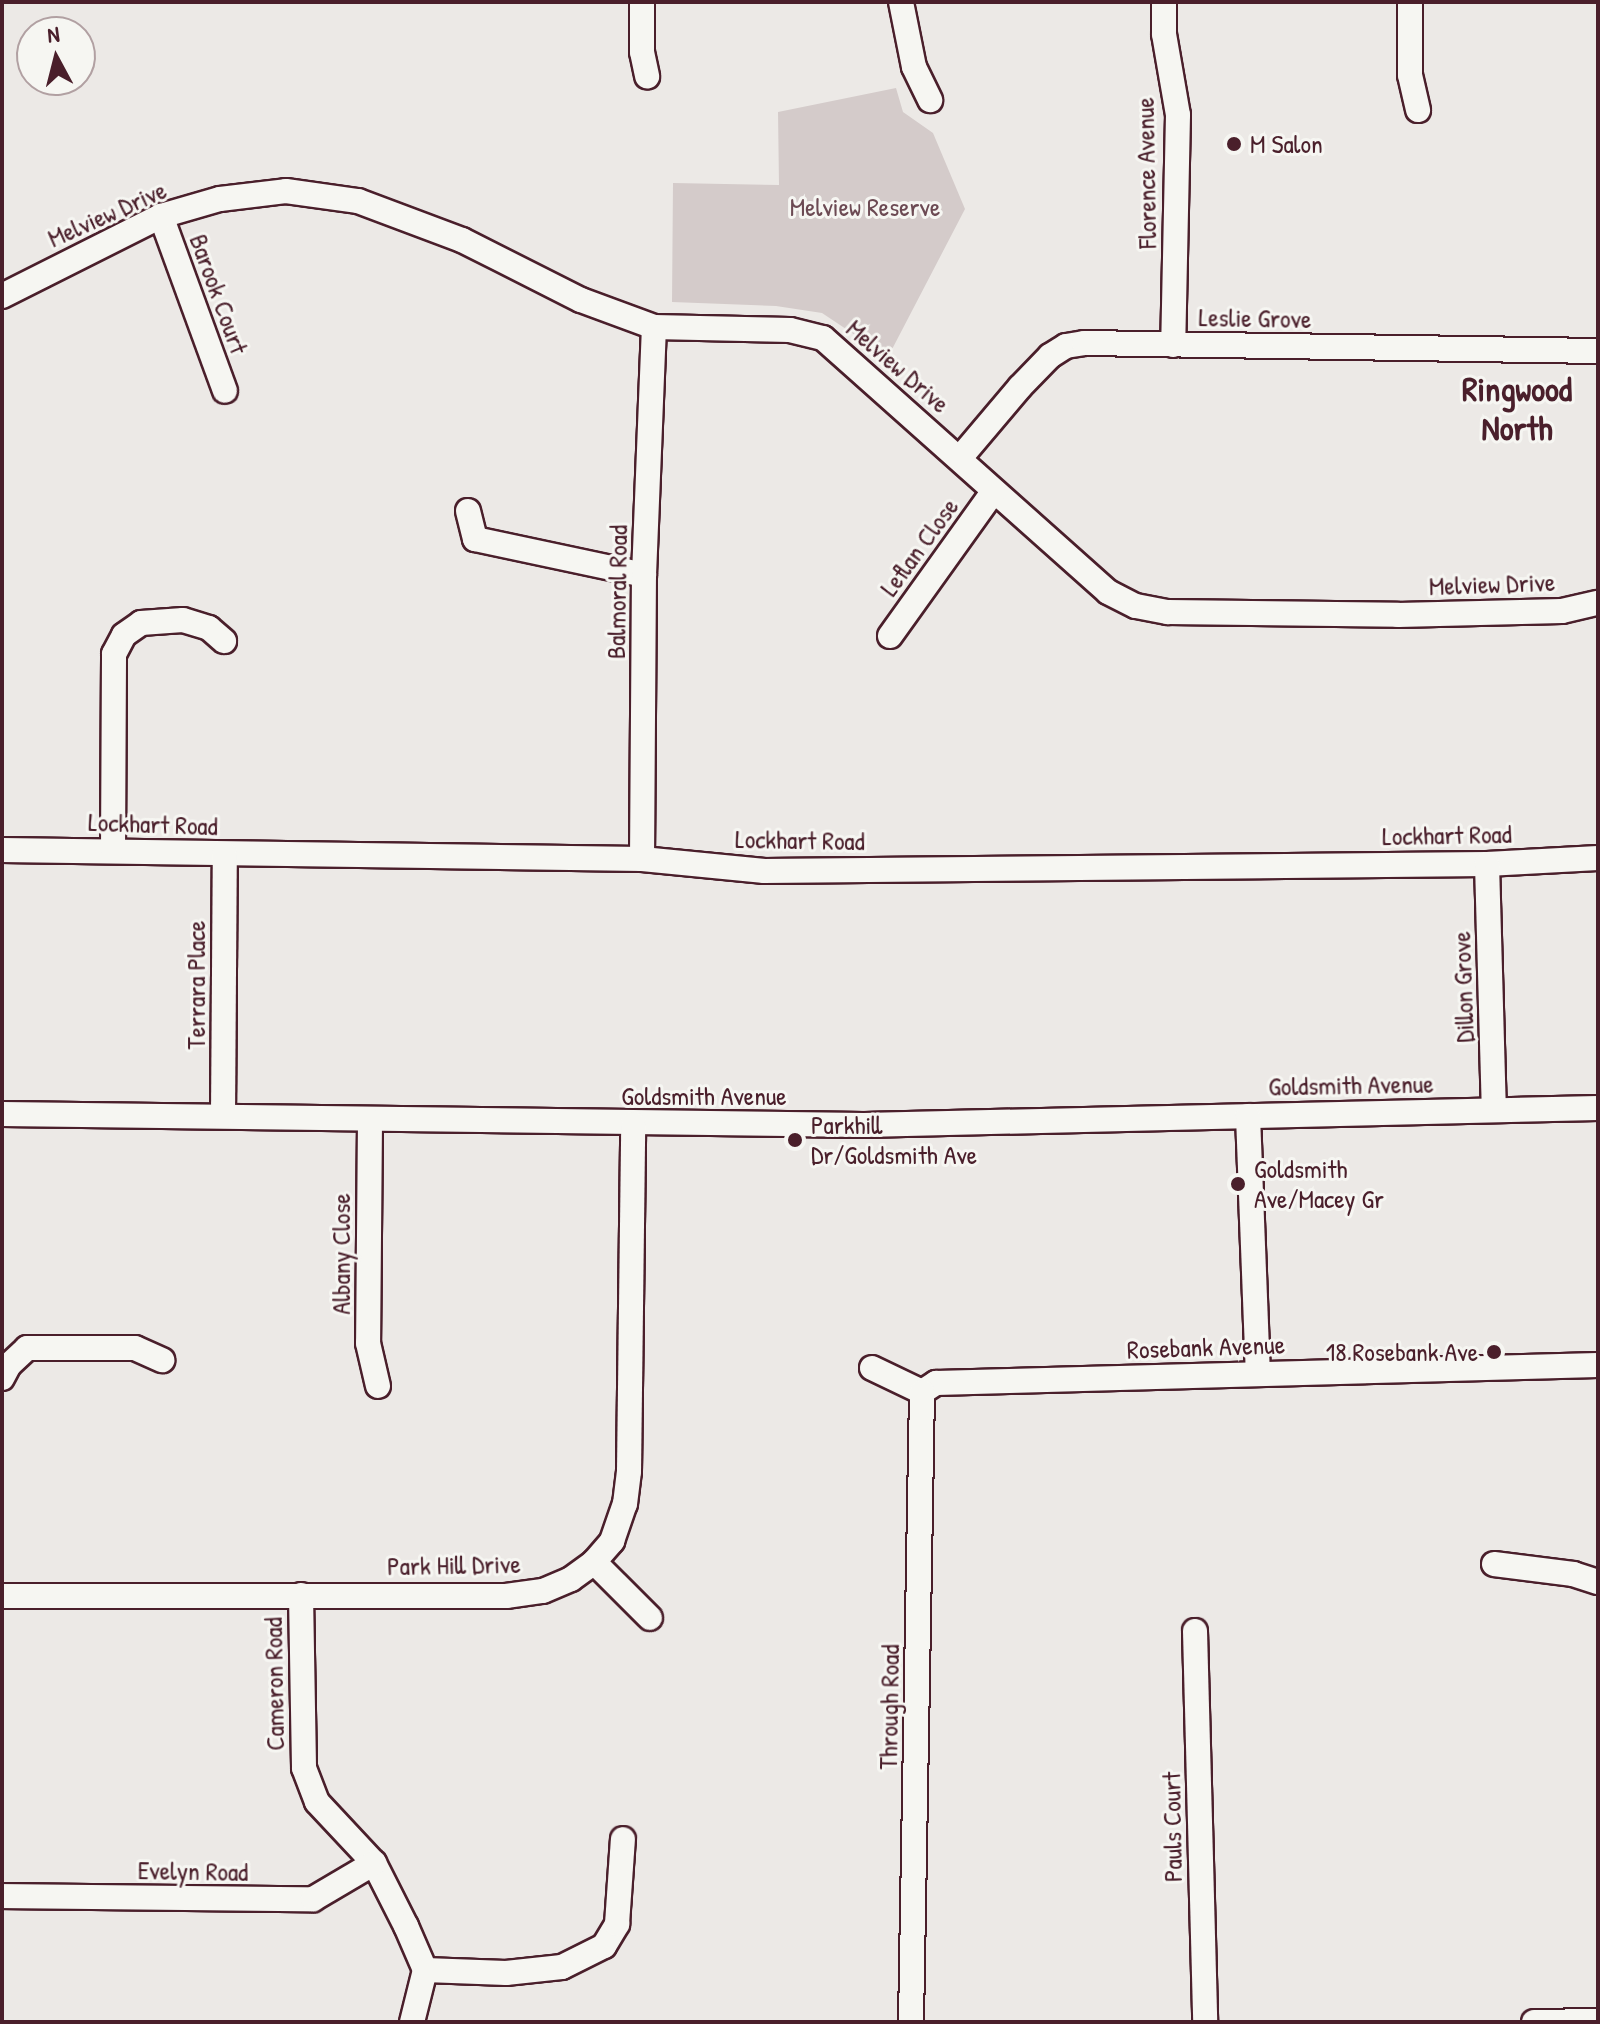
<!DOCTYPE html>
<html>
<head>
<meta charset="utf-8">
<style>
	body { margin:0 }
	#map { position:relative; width:1600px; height:2024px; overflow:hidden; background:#ece9e6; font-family:"Patrick Hand",sans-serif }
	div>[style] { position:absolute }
	.green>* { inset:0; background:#d4cbca }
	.roads { filter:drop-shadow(2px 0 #4a1f2b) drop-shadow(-2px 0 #4a1f2b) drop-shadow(0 2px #4a1f2b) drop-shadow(0 -2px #4a1f2b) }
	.minor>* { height:24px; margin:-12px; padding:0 12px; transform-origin:12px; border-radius:12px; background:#f6f6f2 }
	.dots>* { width:22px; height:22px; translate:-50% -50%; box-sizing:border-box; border:4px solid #f6f6f2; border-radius:50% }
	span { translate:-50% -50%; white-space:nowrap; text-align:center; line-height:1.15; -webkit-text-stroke:6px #f6f6f2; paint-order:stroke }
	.poi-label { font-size:26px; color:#4a1f2b }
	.left { translate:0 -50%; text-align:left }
	.right { translate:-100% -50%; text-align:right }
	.street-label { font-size:26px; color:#4a1f2b }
	.park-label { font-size:26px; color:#6c4a53 }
	.district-label { font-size:34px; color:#4a1f2b; font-weight:700 }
	.frame { position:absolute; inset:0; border:4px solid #4a1f2b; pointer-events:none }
	.north { position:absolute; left:16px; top:16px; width:80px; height:80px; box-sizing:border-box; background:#f6f6f2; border:2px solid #b1a0a2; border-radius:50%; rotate:353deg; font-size:22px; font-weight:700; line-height:32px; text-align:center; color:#4a1f2b }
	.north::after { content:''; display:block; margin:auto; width:28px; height:36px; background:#4a1f2b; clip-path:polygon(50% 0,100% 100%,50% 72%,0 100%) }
</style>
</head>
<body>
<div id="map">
	<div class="green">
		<i style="clip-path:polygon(896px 88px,903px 112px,933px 133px,965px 209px,888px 357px,822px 313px,776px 306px,672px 302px,673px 183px,779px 185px,778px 112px)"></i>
	</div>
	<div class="roads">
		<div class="minor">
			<i style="left:642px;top:2px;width:50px;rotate:90deg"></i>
			<i style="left:642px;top:52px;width:25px;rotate:78deg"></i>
			<i style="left:901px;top:2px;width:66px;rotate:78.7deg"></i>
			<i style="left:914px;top:67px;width:37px;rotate:64deg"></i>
			<i style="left:1164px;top:2px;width:32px;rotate:90deg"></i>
			<i style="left:1164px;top:34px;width:82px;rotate:80.2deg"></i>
			<i style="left:1178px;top:115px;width:230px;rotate:91.2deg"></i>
			<i style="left:1410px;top:2px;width:73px;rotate:90deg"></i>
			<i style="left:1410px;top:75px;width:36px;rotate:77deg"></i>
			<i style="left:161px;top:216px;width:186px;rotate:69.9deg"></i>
			<i style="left:2px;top:296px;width:178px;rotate:-26.7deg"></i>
			<i style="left:161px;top:216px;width:61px;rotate:-16.1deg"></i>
			<i style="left:220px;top:199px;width:66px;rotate:-6.9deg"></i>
			<i style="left:286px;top:191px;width:73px;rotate:7.9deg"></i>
			<i style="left:358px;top:201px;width:111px;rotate:20.6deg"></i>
			<i style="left:462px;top:240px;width:133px;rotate:26.8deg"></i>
			<i style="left:581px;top:300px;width:78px;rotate:20.3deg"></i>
			<i style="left:654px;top:327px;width:136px;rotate:1.3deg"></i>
			<i style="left:790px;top:330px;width:34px;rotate:14deg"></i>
			<i style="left:823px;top:338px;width:382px;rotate:41.7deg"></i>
			<i style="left:1108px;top:592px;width:31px;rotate:27deg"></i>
			<i style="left:1136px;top:606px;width:33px;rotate:11deg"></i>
			<i style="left:1168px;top:612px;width:230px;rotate:0.7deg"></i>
			<i style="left:1398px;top:615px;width:164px;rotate:-1.4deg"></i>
			<i style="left:1562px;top:611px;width:37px;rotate:-13deg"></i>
			<i style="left:960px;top:458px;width:93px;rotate:-49.8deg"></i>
			<i style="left:1020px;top:387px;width:43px;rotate:-45.9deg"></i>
			<i style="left:1050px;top:356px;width:19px;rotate:-32deg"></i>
			<i style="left:1066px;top:346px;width:18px;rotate:-9deg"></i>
			<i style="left:1084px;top:343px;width:514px;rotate:0.89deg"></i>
			<i style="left:468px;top:511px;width:29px;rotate:76deg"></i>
			<i style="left:475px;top:539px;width:173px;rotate:12deg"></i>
			<i style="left:890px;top:636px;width:178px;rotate:-54.4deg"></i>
			<i style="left:2px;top:850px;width:640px;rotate:0.81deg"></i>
			<i style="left:642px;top:859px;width:123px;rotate:5.6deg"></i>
			<i style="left:764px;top:871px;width:723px;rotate:-0.55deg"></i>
			<i style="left:1487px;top:864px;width:111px;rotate:-3.1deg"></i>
			<i style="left:113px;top:850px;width:196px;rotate:-89.7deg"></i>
			<i style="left:114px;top:654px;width:21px;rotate:-62deg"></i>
			<i style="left:124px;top:635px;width:21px;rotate:-35deg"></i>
			<i style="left:141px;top:623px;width:42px;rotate:-4.1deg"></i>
			<i style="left:183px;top:620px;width:27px;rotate:17deg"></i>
			<i style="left:209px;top:628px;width:20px;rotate:41deg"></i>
			<i style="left:642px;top:859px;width:284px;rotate:-89.6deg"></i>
			<i style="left:644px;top:575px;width:248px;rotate:-87.7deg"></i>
			<i style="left:1487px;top:864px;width:246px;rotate:88.4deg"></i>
			<i style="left:2px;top:1114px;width:862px;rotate:0.73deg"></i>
			<i style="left:864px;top:1125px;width:734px;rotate:-1.33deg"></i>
			<i style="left:223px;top:1116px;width:262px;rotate:-89.6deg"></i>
			<i style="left:1248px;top:1116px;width:258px;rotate:87.8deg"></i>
			<i style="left:370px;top:1121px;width:222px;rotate:90.5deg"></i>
			<i style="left:368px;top:1343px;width:44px;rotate:76.9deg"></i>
			<i style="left:872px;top:1368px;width:55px;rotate:25.6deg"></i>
			<i style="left:922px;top:1392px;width:17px;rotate:-33deg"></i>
			<i style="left:936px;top:1383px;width:662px;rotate:-1.56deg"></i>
			<i style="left:2px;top:1378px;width:15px;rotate:-62deg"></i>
			<i style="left:9px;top:1365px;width:25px;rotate:-43deg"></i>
			<i style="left:27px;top:1348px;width:108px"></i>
			<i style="left:135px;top:1348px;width:30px;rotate:24deg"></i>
			<i style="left:594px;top:1562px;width:79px;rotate:45deg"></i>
			<i style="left:1494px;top:1564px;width:80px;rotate:7.2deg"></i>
			<i style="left:1573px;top:1574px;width:26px;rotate:18deg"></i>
			<i style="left:301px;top:1595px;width:173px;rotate:89deg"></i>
			<i style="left:304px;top:1768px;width:36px;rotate:69deg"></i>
			<i style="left:317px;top:1802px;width:83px;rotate:46.9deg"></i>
			<i style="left:374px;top:1863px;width:71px;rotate:63.1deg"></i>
			<i style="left:406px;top:1926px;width:48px;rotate:66.6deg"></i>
			<i style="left:425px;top:1970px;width:54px;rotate:104deg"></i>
			<i style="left:2px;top:1596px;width:504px"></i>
			<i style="left:506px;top:1596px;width:37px;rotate:-8deg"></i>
			<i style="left:543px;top:1591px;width:30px;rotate:-23deg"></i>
			<i style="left:571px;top:1579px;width:29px;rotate:-36deg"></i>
			<i style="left:594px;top:1562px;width:28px;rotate:-49deg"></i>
			<i style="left:612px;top:1541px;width:39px;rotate:-71deg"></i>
			<i style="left:625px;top:1504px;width:33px;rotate:-83deg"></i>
			<i style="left:629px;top:1471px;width:347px;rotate:-89.3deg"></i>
			<i style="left:1195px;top:1631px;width:391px;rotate:88.5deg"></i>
			<i style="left:2px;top:1896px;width:311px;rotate:0.6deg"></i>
			<i style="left:313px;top:1899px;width:71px;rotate:-30.5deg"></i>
			<i style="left:425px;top:1970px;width:81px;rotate:2.1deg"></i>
			<i style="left:506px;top:1973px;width:56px;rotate:-6.1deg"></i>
			<i style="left:562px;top:1967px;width:47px;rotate:-26.6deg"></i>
			<i style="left:604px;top:1946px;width:26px;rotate:-59deg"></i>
			<i style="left:617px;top:1924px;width:85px;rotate:-86deg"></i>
			<i style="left:911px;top:2022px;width:630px;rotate:-89deg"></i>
			<i style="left:1534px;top:2022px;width:64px;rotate:-0.9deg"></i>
		</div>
	</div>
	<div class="dots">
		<i style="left:1234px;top:144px;background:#4a1f2b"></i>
		<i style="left:795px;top:1140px;background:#4a1f2b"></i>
		<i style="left:1238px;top:1184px;background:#4a1f2b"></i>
		<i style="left:1494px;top:1352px;background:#4a1f2b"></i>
	</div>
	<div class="poi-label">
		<span class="left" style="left:1250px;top:144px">M Salon</span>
		<span class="left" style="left:811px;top:1140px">Parkhill<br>Dr/Goldsmith Ave</span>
		<span class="left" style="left:1254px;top:1184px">Goldsmith<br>Ave/Macey Gr</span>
		<span class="right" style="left:1478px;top:1352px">18 Rosebank Ave</span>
	</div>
	<div class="street-label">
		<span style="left:1146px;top:173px;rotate:-91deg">Florence Avenue</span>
		<span style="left:107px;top:214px;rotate:-24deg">Melview Drive</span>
		<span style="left:219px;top:294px;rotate:70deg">Barook Court</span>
		<span style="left:1255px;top:318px;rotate:1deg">Leslie Grove</span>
		<span style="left:898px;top:366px;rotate:41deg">Melview Drive</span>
		<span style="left:919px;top:547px;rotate:-54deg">Leflan Close</span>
		<span style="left:1492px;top:584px;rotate:-2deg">Melview Drive</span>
		<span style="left:617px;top:592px;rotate:-89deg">Balmoral Road</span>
		<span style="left:153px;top:824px;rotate:2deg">Lockhart Road</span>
		<span style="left:1447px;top:835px;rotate:-1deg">Lockhart Road</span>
		<span style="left:800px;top:840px;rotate:1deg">Lockhart Road</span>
		<span style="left:196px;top:985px;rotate:-90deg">Terrara Place</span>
		<span style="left:1463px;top:987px;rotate:-92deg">Dillon Grove</span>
		<span style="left:1351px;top:1085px;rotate:-1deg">Goldsmith Avenue</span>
		<span style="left:704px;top:1096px">Goldsmith Avenue</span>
		<span style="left:341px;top:1254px;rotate:-90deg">Albany Close</span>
		<span style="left:1206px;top:1347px;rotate:-2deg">Rosebank Avenue</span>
		<span style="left:454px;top:1565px;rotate:-1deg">Park Hill Drive</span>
		<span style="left:274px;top:1684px;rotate:-91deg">Cameron Road</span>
		<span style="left:889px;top:1707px;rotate:-89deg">Through Road</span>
		<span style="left:1172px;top:1827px;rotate:-91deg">Pauls Court</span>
		<span style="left:193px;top:1871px;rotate:1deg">Evelyn Road</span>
	</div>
	<div class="park-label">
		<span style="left:865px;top:207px">Melview Reserve</span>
	</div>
	<div class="district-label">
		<span style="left:1517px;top:409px">Ringwood<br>North</span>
	</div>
	<div class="frame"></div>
	<div class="north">N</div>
</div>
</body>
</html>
